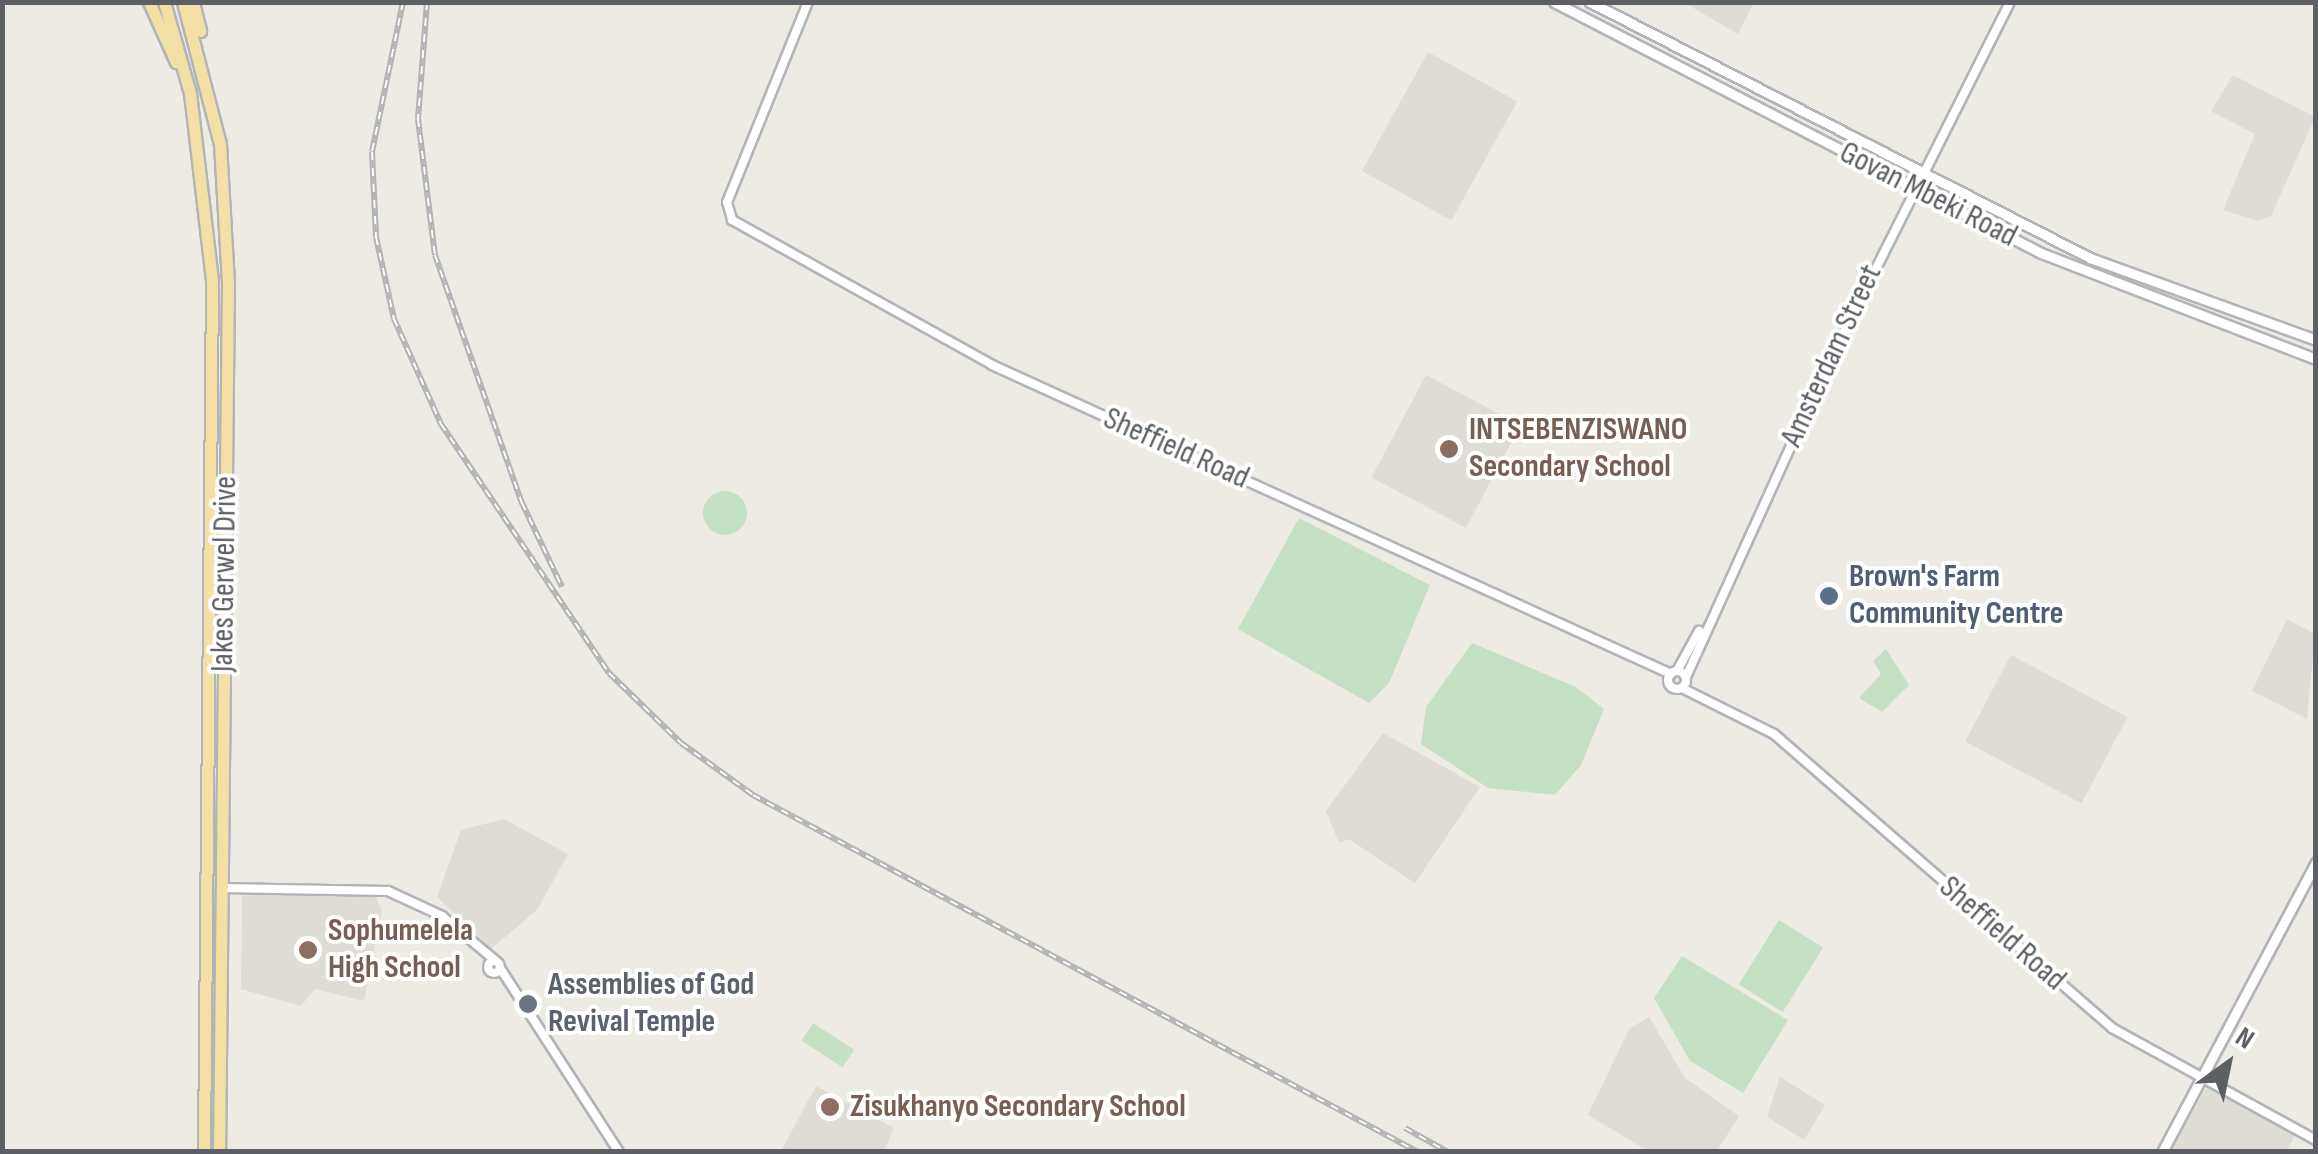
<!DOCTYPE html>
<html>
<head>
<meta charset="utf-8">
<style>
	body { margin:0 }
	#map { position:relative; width:2318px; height:1154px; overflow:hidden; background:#edebe4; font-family:"Sofia Sans Condensed",sans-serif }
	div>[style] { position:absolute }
	.education>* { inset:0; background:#dfdcd6; transform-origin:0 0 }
	.green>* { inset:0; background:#c5e1c4; transform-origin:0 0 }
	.round { border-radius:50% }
	.roads { filter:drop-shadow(2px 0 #b1b4b8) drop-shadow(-2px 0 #b1b4b8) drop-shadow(0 2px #b1b4b8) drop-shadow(0 -2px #b1b4b8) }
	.tertiary>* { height:8px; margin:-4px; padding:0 4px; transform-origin:4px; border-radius:4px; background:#fff }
	.tertiary>.ring { margin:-4px; padding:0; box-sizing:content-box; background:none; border:8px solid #fff; border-radius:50% }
	.secondary>* { height:9px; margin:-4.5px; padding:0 4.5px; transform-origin:4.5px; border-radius:4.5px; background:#fff }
	.trunk>* { height:11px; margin:-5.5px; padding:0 5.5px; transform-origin:5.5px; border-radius:5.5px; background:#f2e0a4 }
	.rail>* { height:6px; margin-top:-3px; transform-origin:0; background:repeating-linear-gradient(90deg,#fff 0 8px,#b2b3b3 0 16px); box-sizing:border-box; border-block:2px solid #b2b3b3 }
	.dots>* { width:28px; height:28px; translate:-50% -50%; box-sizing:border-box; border:5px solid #fff; border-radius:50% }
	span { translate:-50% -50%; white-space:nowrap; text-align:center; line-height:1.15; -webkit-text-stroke:8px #fff; paint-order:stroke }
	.street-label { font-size:32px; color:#5c5f63 }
	.education-label { font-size:32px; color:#785e54; font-weight:700 }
	.left { translate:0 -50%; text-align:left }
	.service-label { font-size:32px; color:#4e5e75; font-weight:700 }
	.worship-label { font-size:32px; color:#5b616d; font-weight:700 }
	.frame { position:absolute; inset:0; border:5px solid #5c5f63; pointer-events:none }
	.north { position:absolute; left:2178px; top:1014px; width:100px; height:100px; -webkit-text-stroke:8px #fff; paint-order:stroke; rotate:33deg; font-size:28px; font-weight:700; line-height:40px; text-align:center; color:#5c5f63 }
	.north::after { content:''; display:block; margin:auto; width:35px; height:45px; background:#5c5f63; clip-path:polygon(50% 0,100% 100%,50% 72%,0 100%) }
</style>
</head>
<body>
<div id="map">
	<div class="education">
		<i style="clip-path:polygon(1685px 3px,1754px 3px,1738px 34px)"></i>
		<i style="left:1428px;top:52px;width:102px;height:136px;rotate:29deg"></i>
		<i style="clip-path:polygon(2233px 75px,2315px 117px,2271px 216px,2258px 221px,2223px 210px,2255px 134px,2211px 111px)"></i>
		<i style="left:1426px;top:375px;width:107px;height:116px;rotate:28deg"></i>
		<i style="clip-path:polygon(2287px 619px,2315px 634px,2307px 719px,2252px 691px)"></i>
		<i style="left:2011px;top:655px;width:132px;height:98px;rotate:28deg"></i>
		<i style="clip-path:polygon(1383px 733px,1480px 787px,1415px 883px,1349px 839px,1339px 843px,1326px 811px)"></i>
		<i style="clip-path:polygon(504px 819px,568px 854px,537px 910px,491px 949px,437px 897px,461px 830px)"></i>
		<i style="clip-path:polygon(313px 891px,375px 895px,382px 911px,364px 1001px,315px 989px,301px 1006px,241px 989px,242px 896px)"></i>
		<i style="clip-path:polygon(1649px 1017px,1685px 1078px,1739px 1116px,1717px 1151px,1648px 1151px,1588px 1115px,1629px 1029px)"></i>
		<i style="clip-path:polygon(1780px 1077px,1825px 1105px,1804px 1140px,1767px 1117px)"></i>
		<i style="clip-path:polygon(816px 1086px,894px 1128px,884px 1151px,781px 1151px)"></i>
		<i style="clip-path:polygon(2206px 1088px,2296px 1133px,2287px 1151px,2170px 1152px)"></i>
	</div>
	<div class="green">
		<i class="round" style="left:703px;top:491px;width:44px;height:44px"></i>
		<i style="clip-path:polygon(1299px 518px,1430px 585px,1389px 683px,1369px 703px,1238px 629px)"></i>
		<i style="clip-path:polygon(1472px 643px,1576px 687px,1604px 709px,1581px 765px,1555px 795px,1488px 788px,1421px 744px,1426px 707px)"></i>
		<i style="clip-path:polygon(1886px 649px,1909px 685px,1882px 712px,1859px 698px,1881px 674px,1873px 661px)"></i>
		<i style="left:1779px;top:920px;width:52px;height:76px;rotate:32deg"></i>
		<i style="clip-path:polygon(1682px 956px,1788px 1020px,1743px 1093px,1690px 1061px,1654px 998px)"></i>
		<i style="left:813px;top:1023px;width:49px;height:21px;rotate:33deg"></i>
	</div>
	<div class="roads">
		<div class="tertiary">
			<i style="left:808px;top:2px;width:216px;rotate:112deg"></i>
			<i style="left:727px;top:202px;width:19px;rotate:74deg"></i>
			<i style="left:732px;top:220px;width:298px;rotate:29.1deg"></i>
			<i style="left:992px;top:365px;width:746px;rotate:24.47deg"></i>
			<i style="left:1677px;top:671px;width:46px;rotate:-61.2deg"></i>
			<i class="ring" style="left:1668px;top:671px;width:10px;height:10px"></i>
			<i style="left:1686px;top:677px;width:339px;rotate:-65.6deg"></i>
			<i style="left:1826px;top:368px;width:410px;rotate:-63.3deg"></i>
			<i style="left:1682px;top:688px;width:103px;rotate:26.6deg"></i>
			<i style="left:1774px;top:734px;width:448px;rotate:41deg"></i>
			<i style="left:2112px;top:1028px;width:233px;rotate:28.8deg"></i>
			<i style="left:221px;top:888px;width:167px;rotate:1deg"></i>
			<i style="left:388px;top:891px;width:60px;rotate:24.8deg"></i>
			<i style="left:442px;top:916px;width:70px;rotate:39.8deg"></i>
			<i class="ring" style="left:488px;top:961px;width:4px;height:4px"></i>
			<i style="left:500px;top:968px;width:219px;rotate:57.1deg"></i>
		</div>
		<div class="secondary">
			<i style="left:1554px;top:2px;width:548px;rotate:27.27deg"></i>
			<i style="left:2041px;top:253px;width:295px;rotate:21.1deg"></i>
			<i style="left:1590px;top:2px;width:562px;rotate:27.11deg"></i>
			<i style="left:2090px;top:258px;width:240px;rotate:19.9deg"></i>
			<i style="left:2162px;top:1152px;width:328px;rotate:-62deg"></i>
		</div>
		<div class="trunk">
			<i style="left:149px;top:2px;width:66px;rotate:65.8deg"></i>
			<i style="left:164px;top:2px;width:95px;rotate:74.1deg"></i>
			<i style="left:190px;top:93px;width:189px;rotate:83.3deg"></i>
			<i style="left:212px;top:281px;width:871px;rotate:90.53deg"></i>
			<i style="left:183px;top:2px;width:147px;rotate:75.4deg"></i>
			<i style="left:220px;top:144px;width:139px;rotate:86.7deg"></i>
			<i style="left:228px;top:283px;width:869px;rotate:90.59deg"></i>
			<i style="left:193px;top:2px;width:30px;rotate:76deg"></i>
		</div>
	</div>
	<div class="rail">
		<i style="left:403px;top:2px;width:153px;rotate:101.7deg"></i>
		<i style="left:372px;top:152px;width:85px;rotate:87.3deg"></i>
		<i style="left:376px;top:237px;width:84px;rotate:77.6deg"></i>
		<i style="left:394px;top:319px;width:115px;rotate:65.9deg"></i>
		<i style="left:441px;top:424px;width:300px;rotate:56deg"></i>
		<i style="left:609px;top:673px;width:100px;rotate:44.2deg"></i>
		<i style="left:681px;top:743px;width:89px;rotate:35.8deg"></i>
		<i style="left:753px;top:795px;width:755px;rotate:28.23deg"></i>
		<i style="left:427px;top:2px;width:117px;rotate:94.4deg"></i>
		<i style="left:418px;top:119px;width:137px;rotate:82.9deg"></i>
		<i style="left:435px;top:255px;width:263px;rotate:70.7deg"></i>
		<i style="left:522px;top:503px;width:93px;rotate:64.5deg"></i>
		<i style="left:1405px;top:1128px;width:49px;rotate:29.2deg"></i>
	</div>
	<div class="dots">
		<i style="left:1449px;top:449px;background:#8d6e63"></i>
		<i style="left:1829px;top:596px;background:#5c6f8a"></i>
		<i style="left:308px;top:950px;background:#8d6e63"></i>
		<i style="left:528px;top:1004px;background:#6b7280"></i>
		<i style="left:830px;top:1107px;background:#8d6e63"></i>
	</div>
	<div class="street-label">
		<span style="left:1928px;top:195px;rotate:27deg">Govan Mbeki Road</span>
		<span style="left:1832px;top:356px;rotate:-65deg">Amsterdam Street</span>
		<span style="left:1176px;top:449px;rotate:24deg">Sheffield Road</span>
		<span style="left:225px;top:574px;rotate:-89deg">Jakes Gerwel Drive</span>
		<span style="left:2002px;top:934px;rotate:41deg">Sheffield Road</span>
	</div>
	<div class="education-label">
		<span class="left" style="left:1469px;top:449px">INTSEBENZISWANO<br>Secondary School</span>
		<span class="left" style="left:328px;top:950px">Sophumelela<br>High School</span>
		<span class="left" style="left:850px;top:1107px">Zisukhanyo Secondary School</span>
	</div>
	<div class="service-label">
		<span class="left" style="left:1849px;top:596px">Brown's Farm<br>Community Centre</span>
	</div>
	<div class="worship-label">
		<span class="left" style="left:548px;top:1004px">Assemblies of God<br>Revival Temple</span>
	</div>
	<div class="frame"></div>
	<div class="north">N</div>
</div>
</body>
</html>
